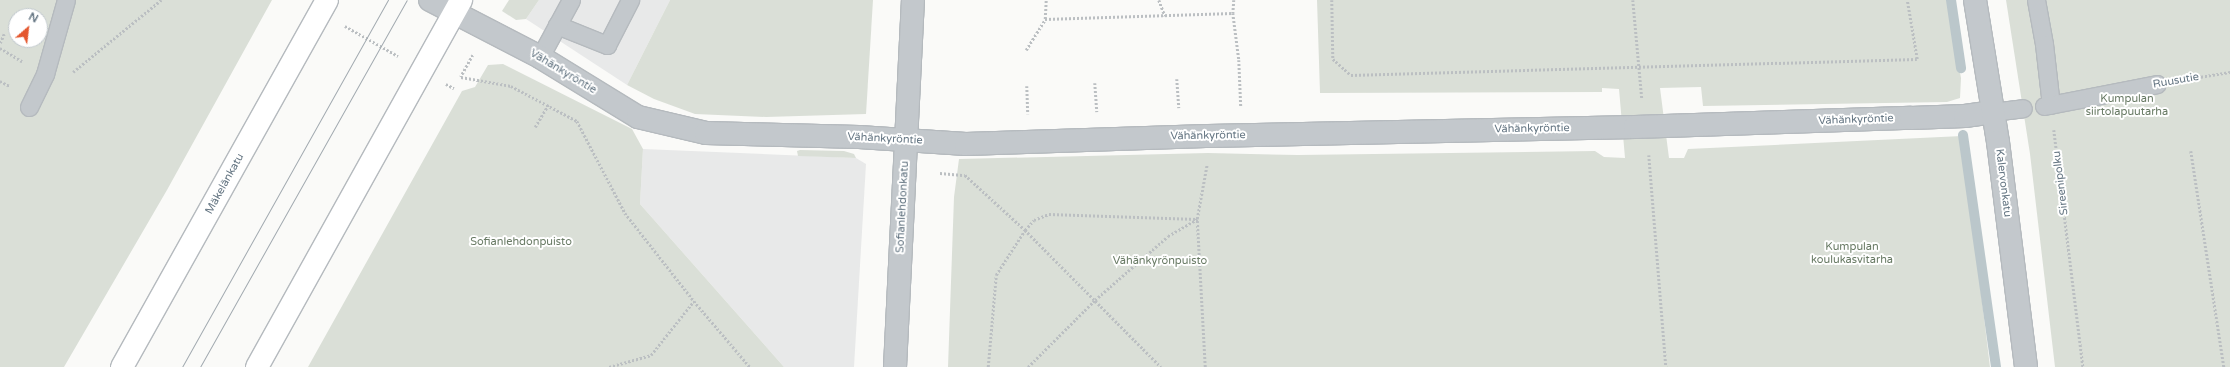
<!DOCTYPE html>
<html>
<head>
<meta charset="utf-8">
<style>
	body { margin:0 }
	#map { position:relative; width:2230px; height:367px; overflow:hidden; background:#fafaf8; font-family:"Varela Round",sans-serif }
	div>[style] { position:absolute }
	.built>* { inset:0; background:#e8e9e9 }
	.green>* { inset:0; background:#dadfd7 }
	.stream>* { height:10px; margin:-5px; padding:0 5px; transform-origin:5px; border-radius:5px; background:#bbc7cb }
	.path>* { height:2.5px; margin-top:-1.25px; transform-origin:0; background:repeating-linear-gradient(90deg,#bbbfc2 0 2px,transparent 0 4px) }
	.roads { filter:drop-shadow(1px 0 #b5babe) drop-shadow(-1px 0 #b5babe) drop-shadow(0 1px #b5babe) drop-shadow(0 -1px #b5babe) }
	.service>* { height:17px; margin:-8.5px; padding:0 8.5px; transform-origin:8.5px; border-radius:8.5px; background:#c3c8cc }
	.minor>* { height:22px; margin:-11px; padding:0 11px; transform-origin:11px; border-radius:11px; background:#c3c8cc }
	.primary>* { height:22px; margin:-11px; padding:0 11px; transform-origin:11px; border-radius:11px; background:#fff }
	.tram>* { height:1px; margin:-0.5px; padding:0 0.5px; transform-origin:0.5px; border-radius:0.5px; background:#a2aab0 }
	span { translate:-50% -50%; white-space:nowrap; text-align:center; line-height:1.15; -webkit-text-stroke:4px #fff; paint-order:stroke }
	.street-label { font-size:11px; color:#657683 }
	.park-label { font-size:11px; color:#687a64 }
	.north { position:absolute; left:8px; top:8px; width:40px; height:40px; box-sizing:border-box; background:#fff; border:1px solid #c1c8cd; border-radius:50%; rotate:28deg; font-size:11px; font-weight:700; line-height:16px; text-align:center; color:#657683 }
	.north::after { content:''; display:block; margin:auto; width:14px; height:18px; background:#e4572e; clip-path:polygon(50% 0,100% 100%,50% 72%,0 100%) }
</style>
</head>
<body>
<div id="map">
	<div class="built">
		<i style="clip-path:polygon(539px 0,670px 0,627px 85px,526px 19px)"></i>
		<i style="clip-path:polygon(643px 149px,856px 158px,866px 164px,854px 367px,784px 367px,640px 204px)"></i>
	</div>
	<div class="green">
		<i style="clip-path:polygon(evenodd,0 0,272px 0,167px 190px,64px 367px,0 367px,0 0,16px 16px,40px 16px,40px 40px,16px 40px,16px 16px)"></i>
		<i style="clip-path:polygon(509px 0,539px 0,526px 19px,516px 20px,502px 11px)"></i>
		<i style="clip-path:polygon(670px 0,873px 0,866px 114px,766px 117px,695px 114px,654px 99px,627px 85px)"></i>
		<i style="clip-path:polygon(1317px 0,1947px 0,1961px 78px,1960px 98px,1947px 102px,1703px 106px,1701px 87px,1660px 88px,1669px 158px,1684px 158px,1688px 149px,1962px 136px,1990px 367px,948px 367px,954px 197px,959px 159px,1208px 153px,1298px 155px,1595px 151px,1604px 157px,1625px 158px,1619px 89px,1602px 88px,1602px 92px,1320px 93px)"></i>
		<i style="clip-path:polygon(2006px 0,2230px 0,2230px 367px,2055px 367px,2030px 154px)"></i>
		<i style="clip-path:polygon(503px 64px,632px 129px,643px 149px,640px 204px,784px 367px,308px 367px,462px 91px,475px 87px,488px 65px)"></i>
		<i style="clip-path:polygon(800px 150px,844px 151px,854px 154px,856px 158px,798px 156px,797px 151px)"></i>
	</div>
	<div class="stream">
		<i style="left:1951px;top:0;width:69px;rotate:81.6deg"></i>
		<i style="left:1963px;top:135px;width:234px;rotate:81.9deg"></i>
	</div>
	<div class="path">
		<i style="left:1159px;top:0;width:17px;rotate:69deg"></i>
		<i style="left:1234px;top:0;width:13px;rotate:94deg"></i>
		<i style="left:1233px;top:13px;width:47px;rotate:82.7deg"></i>
		<i style="left:1239px;top:60px;width:47px;rotate:87.6deg"></i>
		<i style="left:1332px;top:0;width:59px;rotate:89deg"></i>
		<i style="left:1333px;top:59px;width:24px;rotate:42deg"></i>
		<i style="left:1351px;top:75px;width:566px;rotate:-1.62deg"></i>
		<i style="left:1917px;top:59px;width:60px;rotate:-99.6deg"></i>
		<i style="left:1633px;top:0;width:99px;rotate:84.8deg"></i>
		<i style="left:1045px;top:19px;width:19px;rotate:-87deg"></i>
		<i style="left:345px;top:26px;width:61px;rotate:29.5deg"></i>
		<i style="left:0;top:43px;width:10px;rotate:-66deg"></i>
		<i style="left:0;top:48px;width:26px;rotate:31deg"></i>
		<i style="left:1026px;top:50px;width:36px;rotate:-58deg"></i>
		<i style="left:1045px;top:19px;width:188px;rotate:-1.8deg"></i>
		<i style="left:473px;top:55px;width:25px;rotate:119deg"></i>
		<i style="left:461px;top:77px;width:51px;rotate:10.2deg"></i>
		<i style="left:511px;top:86px;width:75px;rotate:27.9deg"></i>
		<i style="left:577px;top:121px;width:104px;rotate:62.4deg"></i>
		<i style="left:625px;top:213px;width:112px;rotate:51.9deg"></i>
		<i style="left:694px;top:301px;width:87px;rotate:49.7deg"></i>
		<i style="left:73px;top:72px;width:114px;rotate:-39.3deg"></i>
		<i style="left:1177px;top:79px;width:29px;rotate:86deg"></i>
		<i style="left:2181px;top:80px;width:50px;rotate:-9.3deg"></i>
		<i style="left:0;top:81px;width:11px;rotate:27deg"></i>
		<i style="left:1095px;top:83px;width:29px;rotate:86deg"></i>
		<i style="left:446px;top:84px;width:9px;rotate:27deg"></i>
		<i style="left:1027px;top:86px;width:28px;rotate:88deg"></i>
		<i style="left:535px;top:127px;width:26px;rotate:-59deg"></i>
		<i style="left:2054px;top:130px;width:239px;rotate:83deg"></i>
		<i style="left:2191px;top:151px;width:219px;rotate:81.3deg"></i>
		<i style="left:1649px;top:155px;width:213px;rotate:85.4deg"></i>
		<i style="left:940px;top:173px;width:25px;rotate:5deg"></i>
		<i style="left:965px;top:175px;width:81px;rotate:42.5deg"></i>
		<i style="left:1025px;top:230px;width:193px;rotate:45.2deg"></i>
		<i style="left:609px;top:367px;width:44px;rotate:-15.9deg"></i>
		<i style="left:651px;top:355px;width:69px;rotate:-51.5deg"></i>
		<i style="left:988px;top:367px;width:92px;rotate:-85deg"></i>
		<i style="left:996px;top:275px;width:54px;rotate:-57.2deg"></i>
		<i style="left:1025px;top:230px;width:13px;rotate:-48deg"></i>
		<i style="left:1034px;top:220px;width:16px;rotate:-22deg"></i>
		<i style="left:1049px;top:214px;width:148px;rotate:1.9deg"></i>
		<i style="left:1028px;top:367px;width:95px;rotate:-45deg"></i>
		<i style="left:1095px;top:300px;width:97px;rotate:-41.2deg"></i>
		<i style="left:1168px;top:236px;width:34px;rotate:-30deg"></i>
		<i style="left:1205px;top:367px;width:148px;rotate:-93.1deg"></i>
		<i style="left:1197px;top:219px;width:56px;rotate:-79.7deg"></i>
	</div>
	<div class="roads">
		<div class="service">
			<i style="left:2036px;top:0;width:45px;rotate:79.7deg"></i>
			<i style="left:2044px;top:44px;width:61px;rotate:83.5deg"></i>
			<i style="left:557px;top:25px;width:54px;rotate:21.8deg"></i>
			<i style="left:607px;top:45px;width:51px;rotate:-62.9deg"></i>
			<i style="left:540px;top:57px;width:65px;rotate:-61.5deg"></i>
			<i style="left:2044px;top:106px;width:115px;rotate:-11deg"></i>
			<i style="left:29px;top:107px;width:37px;rotate:-64deg"></i>
			<i style="left:45px;top:74px;width:77px;rotate:-74.2deg"></i>
			<i style="left:1992px;top:112px;width:31px;rotate:-7deg"></i>
		</div>
		<div class="minor">
			<i style="left:430px;top:0;width:124px;rotate:27.4deg"></i>
			<i style="left:540px;top:57px;width:115px;rotate:31.5deg"></i>
			<i style="left:638px;top:117px;width:70px;rotate:13.2deg"></i>
			<i style="left:706px;top:133px;width:153px;rotate:1.5deg"></i>
			<i style="left:859px;top:137px;width:107px;rotate:3.7deg"></i>
			<i style="left:966px;top:144px;width:242px;rotate:-1.9deg"></i>
			<i style="left:1208px;top:136px;width:427px;rotate:-1.2deg"></i>
			<i style="left:1635px;top:127px;width:276px;rotate:-1.9deg"></i>
			<i style="left:1911px;top:118px;width:54px;rotate:-2.1deg"></i>
			<i style="left:1965px;top:116px;width:27px;rotate:-8deg"></i>
			<i style="left:1975px;top:0;width:144px;rotate:80.8deg"></i>
			<i style="left:1998px;top:142px;width:227px;rotate:82.9deg"></i>
			<i style="left:895px;top:367px;width:367px;rotate:-87.2deg"></i>
		</div>
		<div class="primary">
			<i style="left:122px;top:367px;width:420px;rotate:-60.8deg"></i>
			<i style="left:257px;top:367px;width:420px;rotate:-60.9deg"></i>
		</div>
	</div>
	<div class="tram">
		<i style="left:182px;top:367px;width:421px;rotate:-60.7deg"></i>
		<i style="left:200px;top:367px;width:421px;rotate:-60.6deg"></i>
	</div>
	<div class="street-label">
		<span style="left:563px;top:72px;rotate:31deg">Vähänkyröntie</span>
		<span style="left:2176px;top:81px;rotate:-10deg">Ruusutie</span>
		<span style="left:1856px;top:120px;rotate:-2deg">Vähänkyröntie</span>
		<span style="left:1532px;top:129px;rotate:-1deg">Vähänkyröntie</span>
		<span style="left:1208px;top:136px;rotate:-1deg">Vähänkyröntie</span>
		<span style="left:885px;top:139px;rotate:3deg">Vähänkyröntie</span>
		<span style="left:2003px;top:183px;rotate:83deg">Kalervonkatu</span>
		<span style="left:2061px;top:183px;rotate:-97deg">Sireenipolku</span>
		<span style="left:225px;top:184px;rotate:-61deg">Mäkelänkatu</span>
		<span style="left:903px;top:207px;rotate:-87deg">Sofianlehdonkatu</span>
	</div>
	<div class="park-label">
		<span style="left:2127px;top:106px">Kumpulan<br>siirtolapuutarha</span>
		<span style="left:521px;top:242px">Sofianlehdonpuisto</span>
		<span style="left:1852px;top:254px">Kumpulan<br>koulukasvitarha</span>
		<span style="left:1160px;top:261px">Vähänkyrönpuisto</span>
	</div>
	<div class="north">N</div>
</div>
</body>
</html>
